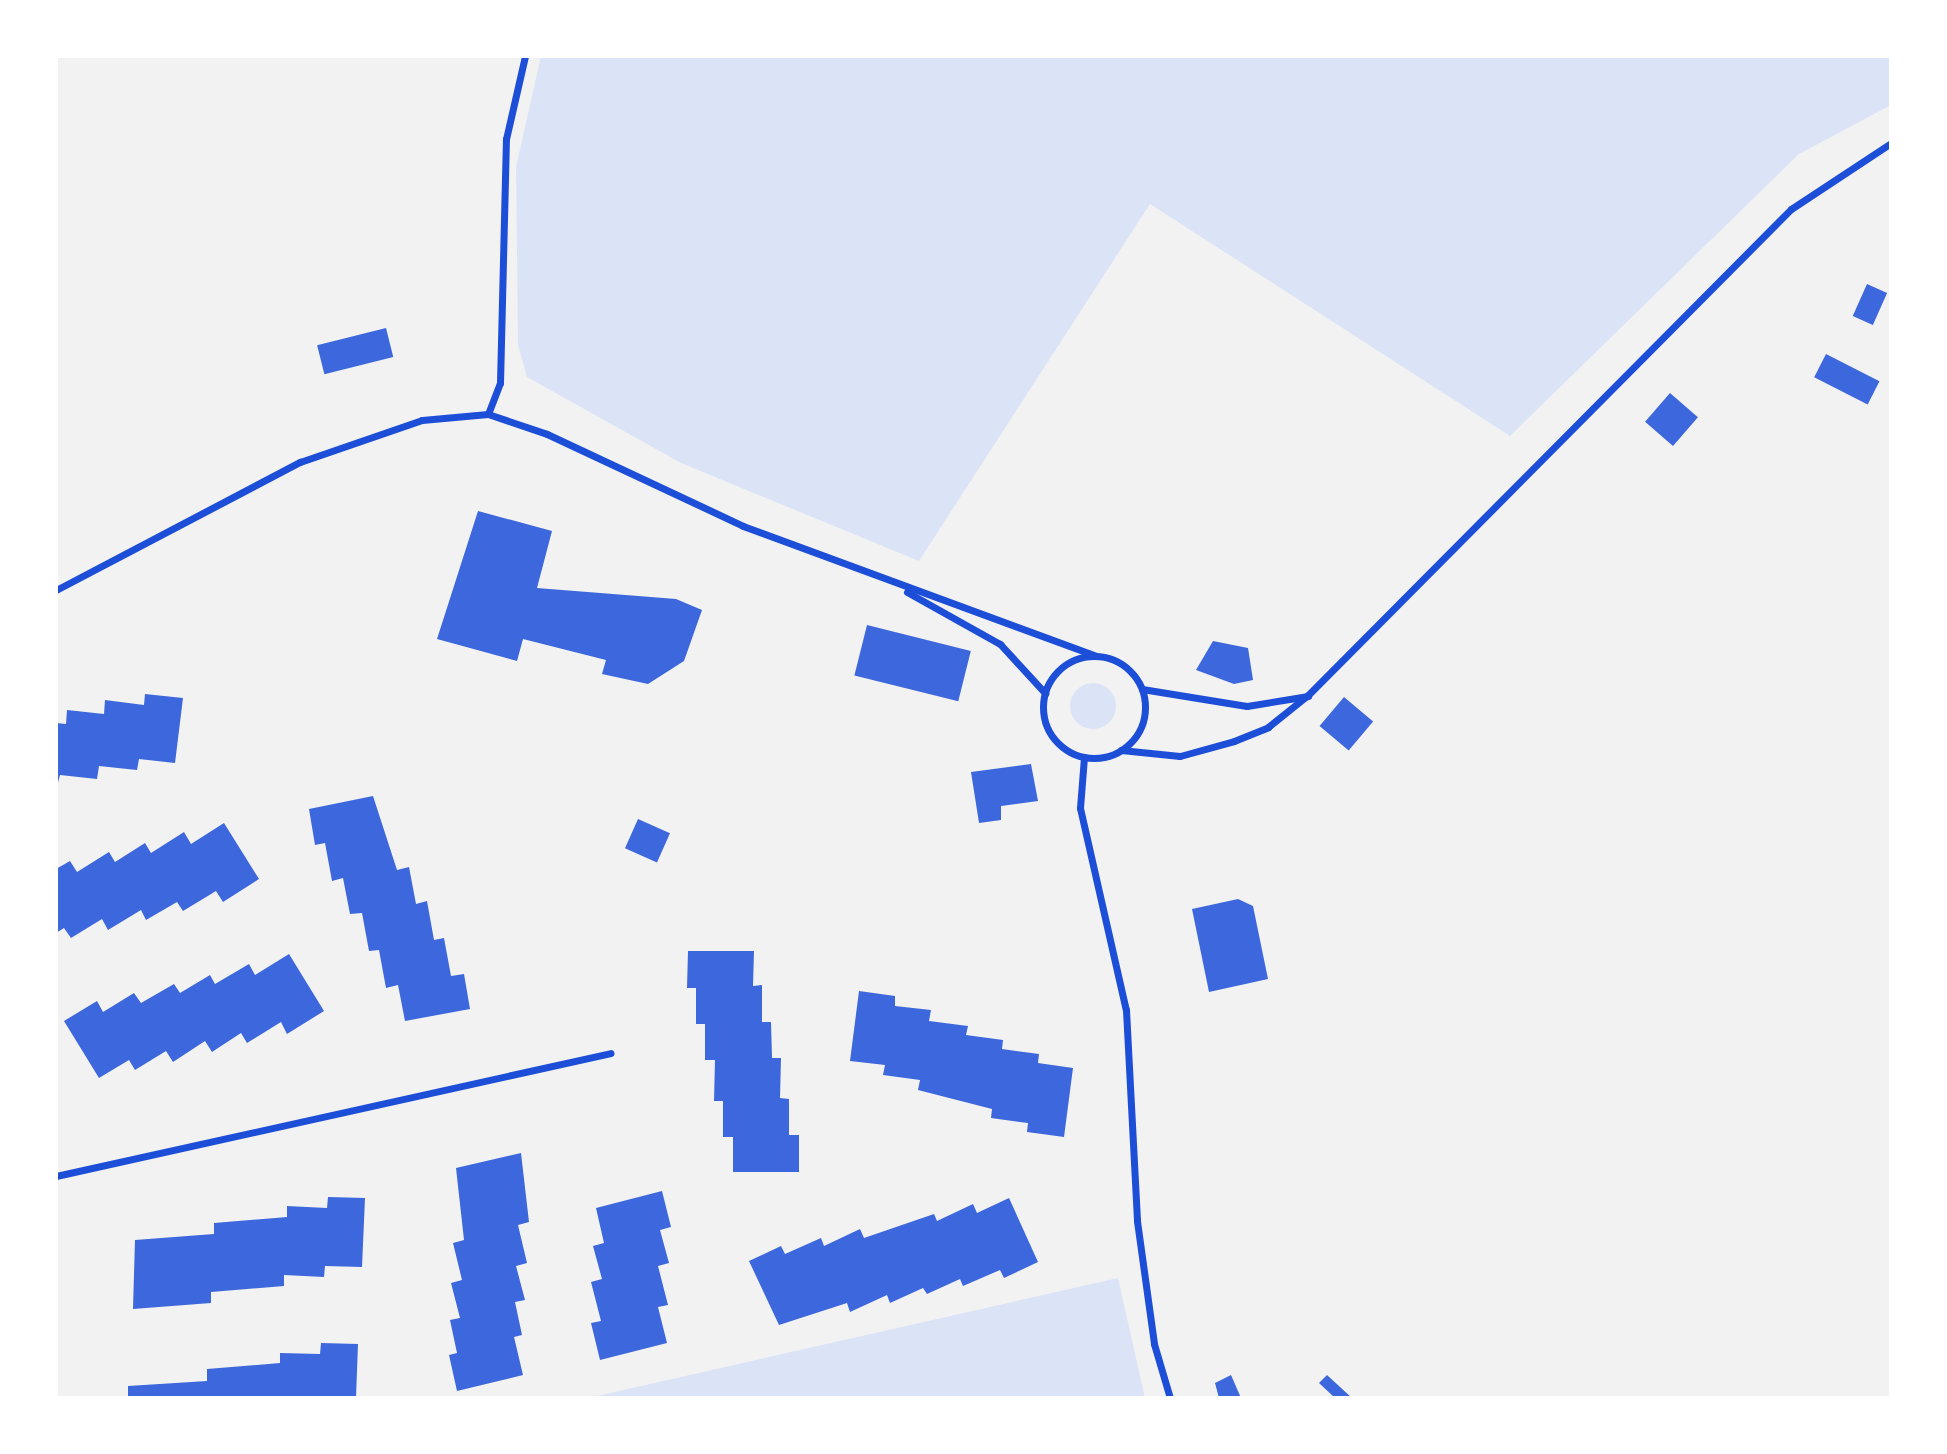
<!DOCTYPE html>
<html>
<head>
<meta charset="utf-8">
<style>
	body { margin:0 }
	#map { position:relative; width:1947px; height:1454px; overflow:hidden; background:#f2f2f2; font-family:Roboto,sans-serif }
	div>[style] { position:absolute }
	.green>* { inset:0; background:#dbe4f7 }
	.round { border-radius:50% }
	.building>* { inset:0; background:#3d67dc; transform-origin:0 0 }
	.minor>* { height:7px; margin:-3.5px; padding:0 3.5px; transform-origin:3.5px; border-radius:3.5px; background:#1d4ed8 }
	.minor>.ring { margin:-3.5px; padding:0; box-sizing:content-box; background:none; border:7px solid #1d4ed8; border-radius:50% }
	span { translate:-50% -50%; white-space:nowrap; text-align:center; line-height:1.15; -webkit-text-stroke:7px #fff; paint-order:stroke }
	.frame { position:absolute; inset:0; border:58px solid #fff; pointer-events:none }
</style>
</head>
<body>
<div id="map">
	<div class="green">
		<i style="clip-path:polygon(541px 56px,1891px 56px,1891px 105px,1799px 154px,1510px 436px,1150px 204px,919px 561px,681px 463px,527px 377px,518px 345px,516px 167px)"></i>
		<i class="round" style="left:1070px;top:683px;width:46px;height:46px"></i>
		<i style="clip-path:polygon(1118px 1278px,1145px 1398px,588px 1398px)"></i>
	</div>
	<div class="building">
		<i style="left:1867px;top:284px;width:22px;height:35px;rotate:24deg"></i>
		<i style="left:386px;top:328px;width:30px;height:71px;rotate:76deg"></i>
		<i style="left:1826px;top:354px;width:60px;height:26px;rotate:27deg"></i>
		<i style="left:1670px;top:393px;width:37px;height:38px;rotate:41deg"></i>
		<i style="clip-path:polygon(478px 511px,552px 531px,537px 588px,676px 599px,702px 610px,684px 661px,648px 684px,602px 674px,606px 660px,523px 639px,517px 661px,437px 639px)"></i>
		<i style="left:867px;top:625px;width:107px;height:52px;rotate:14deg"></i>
		<i style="clip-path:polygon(1213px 641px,1248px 648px,1253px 680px,1234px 684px,1196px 670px)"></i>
		<i style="clip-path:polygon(145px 694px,183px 698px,175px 763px,139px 759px,137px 770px,99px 766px,97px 779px,60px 775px,56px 790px,56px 723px,66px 724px,67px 710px,104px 714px,105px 700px,144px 705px)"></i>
		<i style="left:1344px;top:697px;width:38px;height:38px;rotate:40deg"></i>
		<i style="clip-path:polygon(1031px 764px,1038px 801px,1001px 806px,1001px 820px,979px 823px,971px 772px)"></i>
		<i style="clip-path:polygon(373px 796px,397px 870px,409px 867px,416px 904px,427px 901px,434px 940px,444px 938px,451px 976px,464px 974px,470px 1009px,405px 1021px,398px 985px,386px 988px,379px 950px,369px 951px,362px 913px,350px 914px,343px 878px,332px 881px,325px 843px,315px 845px,309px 809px)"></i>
		<i style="left:638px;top:819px;width:35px;height:32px;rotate:24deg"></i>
		<i style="clip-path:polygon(224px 823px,259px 879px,223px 902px,216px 891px,183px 911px,177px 902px,146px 920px,141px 910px,108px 930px,102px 919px,71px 938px,64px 928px,56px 933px,56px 869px,70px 861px,77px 872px,109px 852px,115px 862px,145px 843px,151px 853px,184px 832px,191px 844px)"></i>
		<i style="clip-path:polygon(1238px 899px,1253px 906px,1268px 979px,1209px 992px,1192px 909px)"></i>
		<i style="clip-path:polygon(688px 951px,754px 951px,753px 986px,762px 985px,762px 1022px,771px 1022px,772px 1058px,781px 1058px,780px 1098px,789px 1099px,789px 1135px,799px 1135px,799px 1172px,733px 1172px,733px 1137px,723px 1137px,723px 1101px,714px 1101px,715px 1060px,705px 1060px,705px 1024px,696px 1024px,696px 988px,687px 988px)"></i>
		<i style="clip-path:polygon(289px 954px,324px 1011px,287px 1034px,281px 1022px,247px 1043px,241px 1033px,212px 1052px,205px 1041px,173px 1062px,166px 1051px,135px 1070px,129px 1060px,99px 1078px,64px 1021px,97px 1001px,103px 1012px,134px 993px,141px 1003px,174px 984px,180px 993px,210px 975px,215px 984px,249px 964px,255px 975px)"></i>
		<i style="clip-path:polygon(859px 991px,895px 996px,895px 1006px,931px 1010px,929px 1021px,968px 1026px,966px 1035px,1003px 1040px,1002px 1049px,1039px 1054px,1038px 1063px,1073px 1068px,1064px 1137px,1027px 1132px,1028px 1123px,991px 1118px,992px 1109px,918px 1090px,920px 1080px,883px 1075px,885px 1065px,850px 1061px)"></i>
		<i style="clip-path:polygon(521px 1153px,529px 1222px,518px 1225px,527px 1263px,516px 1266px,525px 1300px,515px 1302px,522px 1335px,514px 1337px,523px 1375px,457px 1391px,449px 1355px,457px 1353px,450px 1320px,460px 1318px,451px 1283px,462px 1280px,453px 1243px,464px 1240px,456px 1168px)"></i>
		<i style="clip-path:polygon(662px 1191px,671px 1227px,660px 1230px,669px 1263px,658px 1266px,668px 1305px,658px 1307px,667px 1343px,600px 1360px,591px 1323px,601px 1321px,591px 1282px,602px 1279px,593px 1246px,604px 1243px,596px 1208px)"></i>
		<i style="clip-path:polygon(328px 1197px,365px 1198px,362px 1267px,325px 1266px,324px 1277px,284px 1275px,284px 1286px,211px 1292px,211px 1303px,133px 1309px,135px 1240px,214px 1234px,214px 1223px,287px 1217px,287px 1206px,327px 1208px)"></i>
		<i style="clip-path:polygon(1009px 1198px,1038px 1262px,1004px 1278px,1000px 1270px,963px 1286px,960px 1279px,927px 1294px,923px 1288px,890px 1303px,887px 1295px,850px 1312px,847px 1303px,779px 1325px,749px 1261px,781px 1246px,785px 1254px,821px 1238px,824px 1246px,860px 1229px,864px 1238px,934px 1214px,937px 1221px,973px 1204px,977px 1213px)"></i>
		<i style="clip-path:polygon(321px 1343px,358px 1344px,356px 1398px,128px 1398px,128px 1386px,207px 1381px,207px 1369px,280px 1363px,280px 1353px,320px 1354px)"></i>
		<i style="clip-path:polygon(1231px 1375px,1241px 1398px,1219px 1398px,1215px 1383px)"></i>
		<i style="clip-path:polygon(1327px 1375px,1352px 1398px,1335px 1398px,1319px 1383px)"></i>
	</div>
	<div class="minor">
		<i style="left:488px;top:414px;width:33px;rotate:-69deg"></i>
		<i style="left:500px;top:383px;width:244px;rotate:-88.6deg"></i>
		<i style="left:506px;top:139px;width:85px;rotate:-77.1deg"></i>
		<i style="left:56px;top:590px;width:276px;rotate:-27.7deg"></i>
		<i style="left:300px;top:462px;width:129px;rotate:-19deg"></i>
		<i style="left:422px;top:420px;width:66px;rotate:-5.2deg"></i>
		<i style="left:488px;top:414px;width:62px;rotate:18.7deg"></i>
		<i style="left:547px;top:434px;width:217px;rotate:25.1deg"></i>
		<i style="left:743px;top:526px;width:376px;rotate:20.2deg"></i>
		<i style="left:907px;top:592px;width:107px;rotate:29.2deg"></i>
		<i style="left:1000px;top:644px;width:67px;rotate:47.4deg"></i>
		<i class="ring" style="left:1043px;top:656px;width:95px;height:95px"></i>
		<i style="left:1142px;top:689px;width:106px;rotate:9.2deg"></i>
		<i style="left:1247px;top:706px;width:62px;rotate:-9.3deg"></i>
		<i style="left:1121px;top:750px;width:59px;rotate:5.8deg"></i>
		<i style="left:1180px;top:756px;width:56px;rotate:-15.5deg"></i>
		<i style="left:1234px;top:741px;width:37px;rotate:-22deg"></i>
		<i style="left:1268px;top:727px;width:51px;rotate:-38.7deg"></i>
		<i style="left:1308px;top:695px;width:685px;rotate:-45.18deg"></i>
		<i style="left:1791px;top:209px;width:120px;rotate:-33.4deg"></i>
		<i style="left:1084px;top:757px;width:51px;rotate:94.5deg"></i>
		<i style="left:1080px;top:808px;width:207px;rotate:77.2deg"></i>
		<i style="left:1126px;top:1010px;width:211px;rotate:87deg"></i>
		<i style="left:1137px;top:1221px;width:124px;rotate:82.1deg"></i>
		<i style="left:1154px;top:1344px;width:56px;rotate:73.5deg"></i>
		<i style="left:56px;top:1176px;width:568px;rotate:-12.5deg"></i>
	</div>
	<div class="frame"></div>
</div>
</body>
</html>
